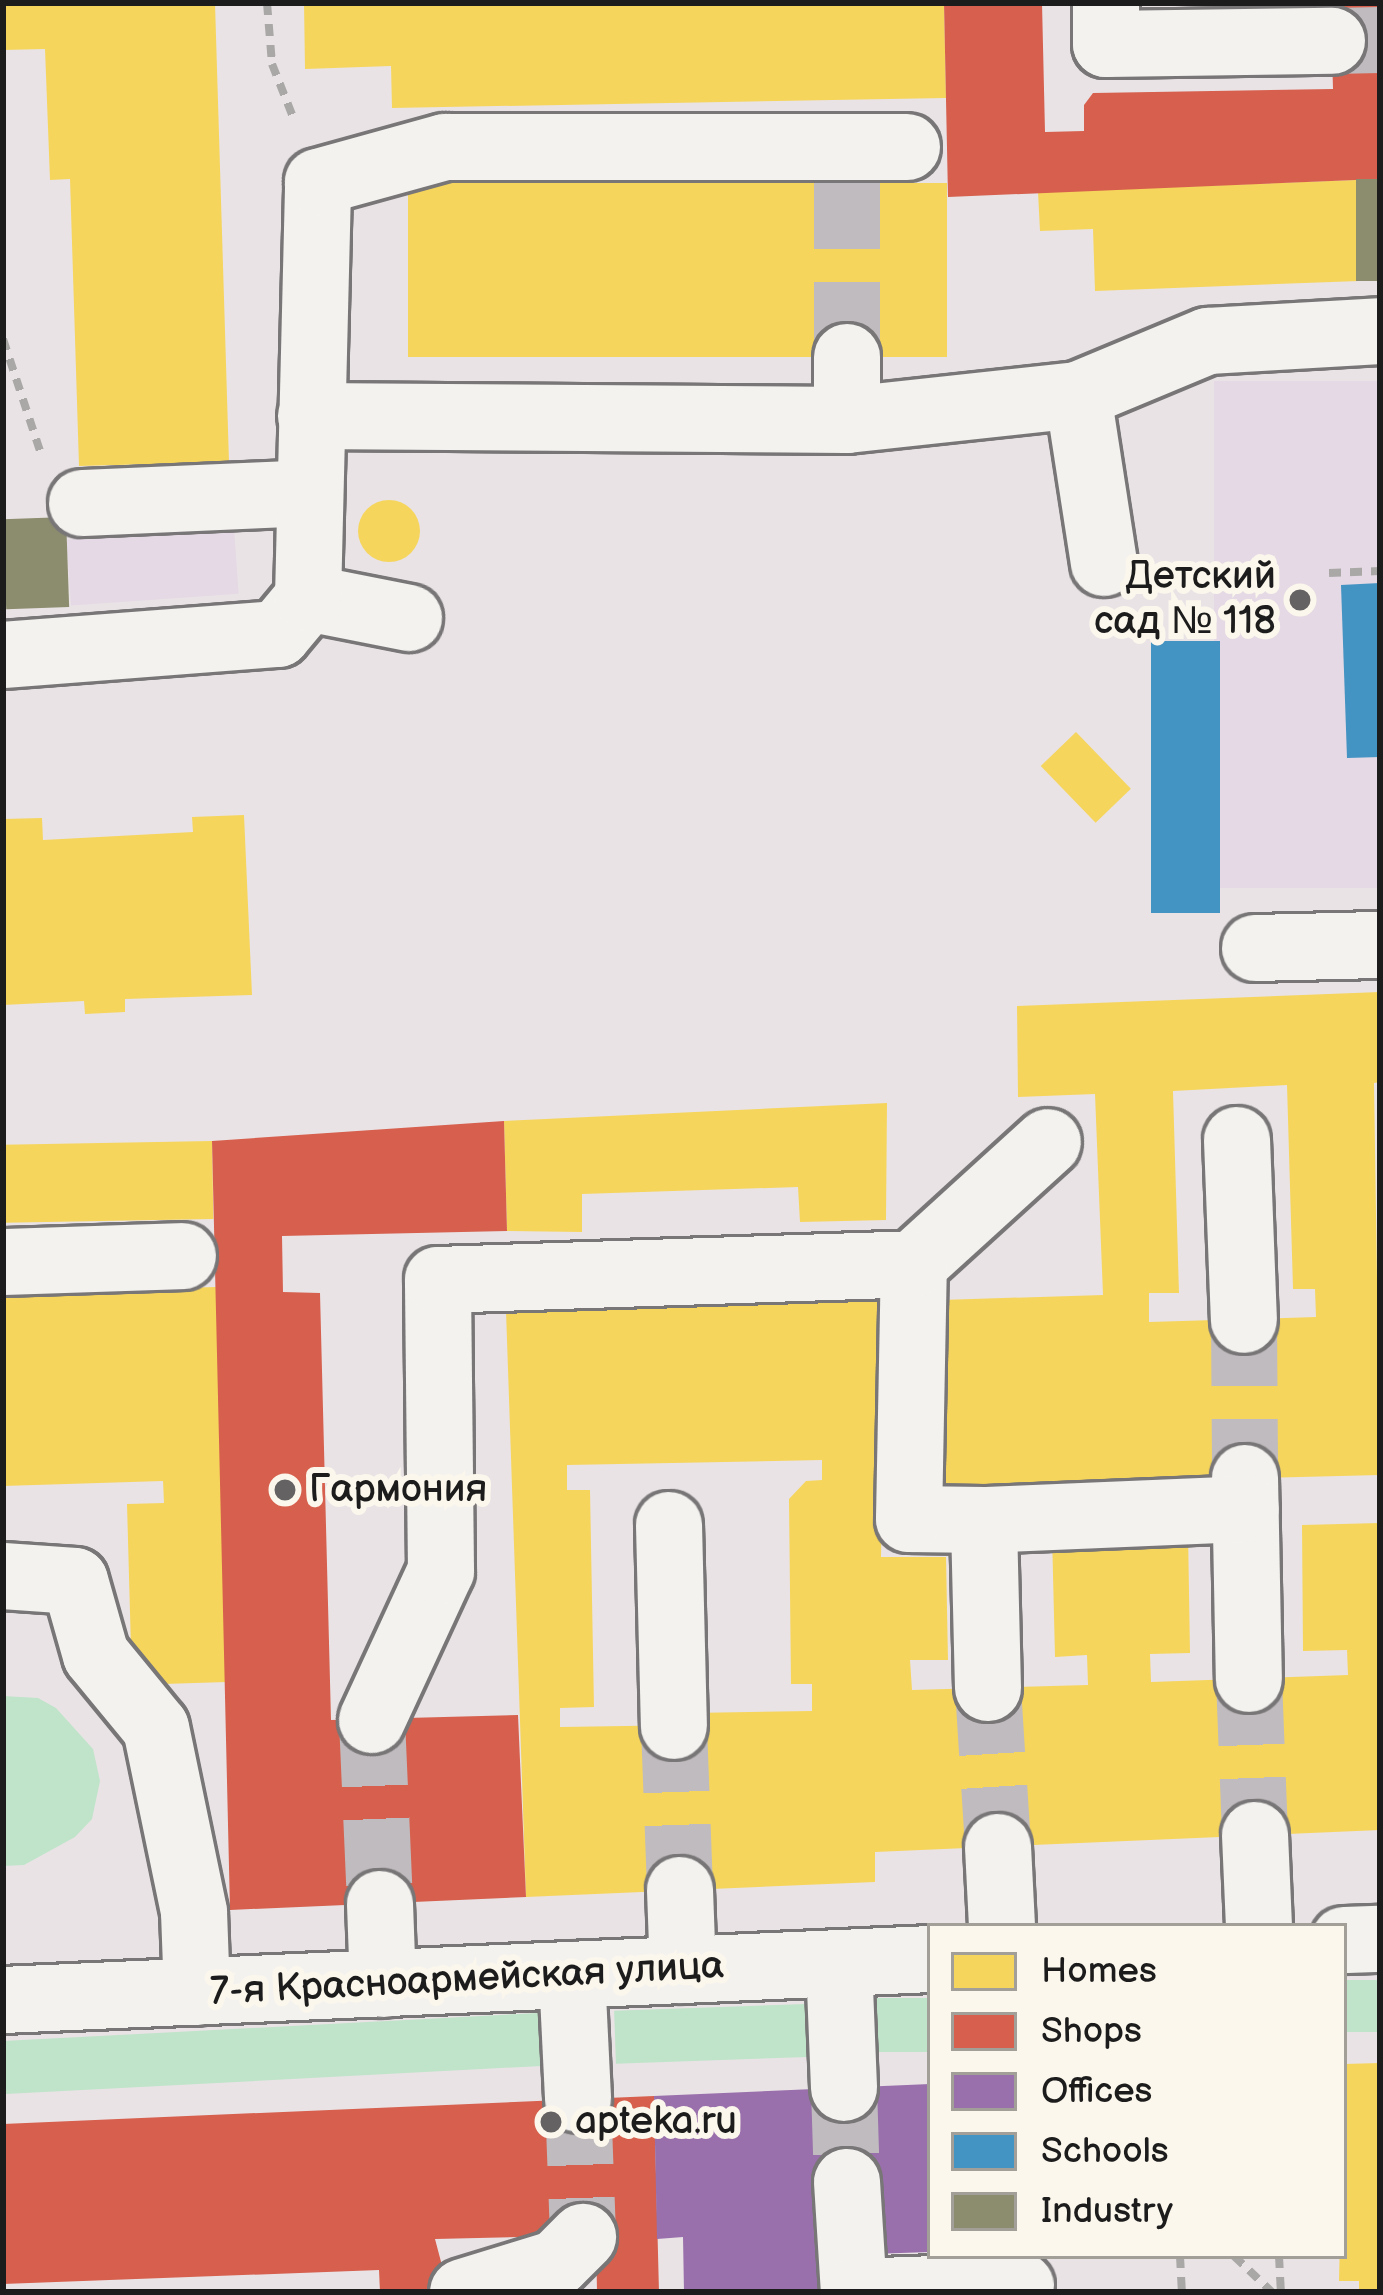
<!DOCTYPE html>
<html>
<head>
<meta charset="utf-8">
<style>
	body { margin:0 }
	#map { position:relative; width:1383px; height:2295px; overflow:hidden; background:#e9e3e6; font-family:"Balsamiq Sans",sans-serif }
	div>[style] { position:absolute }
	.built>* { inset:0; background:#e4d9e4; transform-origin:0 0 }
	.green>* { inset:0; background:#c0e4c9; transform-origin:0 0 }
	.homes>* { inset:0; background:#f6d55c; transform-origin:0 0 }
	.round { border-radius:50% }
	.shops>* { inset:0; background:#d6604d }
	.offices>* { inset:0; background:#9970ab }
	.schools>* { inset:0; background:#4393c3; transform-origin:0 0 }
	.industry>* { inset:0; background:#8c8c6e; transform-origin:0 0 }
	.minor-tunnel>* { height:66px; margin-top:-33px; transform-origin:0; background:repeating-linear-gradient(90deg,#c0bbbe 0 66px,transparent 0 99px) }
	.path>* { height:8px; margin-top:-4px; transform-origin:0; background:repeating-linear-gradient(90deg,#aaa8a7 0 12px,transparent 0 21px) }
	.roads { filter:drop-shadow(3px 0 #787677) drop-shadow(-3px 0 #787677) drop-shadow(0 3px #787677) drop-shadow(0 -3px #787677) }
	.minor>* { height:66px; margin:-33px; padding:0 33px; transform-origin:33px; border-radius:33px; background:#f4f2ef }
	.dots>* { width:33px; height:33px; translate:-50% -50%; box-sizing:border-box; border:6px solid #fbf7ec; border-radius:50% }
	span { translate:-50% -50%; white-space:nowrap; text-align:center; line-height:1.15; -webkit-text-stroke:12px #fbf7ec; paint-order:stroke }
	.poi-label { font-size:39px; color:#1c1c1c }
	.right { translate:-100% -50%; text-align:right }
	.left { translate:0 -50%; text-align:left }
	.street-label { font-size:39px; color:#1c1c1c }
	.frame { position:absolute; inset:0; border:6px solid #1c1c1c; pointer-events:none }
	.legend { position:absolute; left:927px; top:1923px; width:420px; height:336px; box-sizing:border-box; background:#fbf7ec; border:3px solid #a29f99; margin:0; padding:15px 21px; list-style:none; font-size:36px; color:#1c1c1c }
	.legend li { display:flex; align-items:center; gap:24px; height:60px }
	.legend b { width:60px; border:3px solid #a29f99 }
</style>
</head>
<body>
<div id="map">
	<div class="built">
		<i style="left:1380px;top:381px;width:507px;height:166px;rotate:90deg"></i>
		<i style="left:234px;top:528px;width:66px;height:168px;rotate:86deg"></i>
	</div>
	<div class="green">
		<i style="clip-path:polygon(3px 1696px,38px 1698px,56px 1708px,93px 1749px,100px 1781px,92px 1819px,75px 1837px,24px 1865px,3px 1866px)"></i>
		<i style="left:1380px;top:1980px;width:52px;height:36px;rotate:90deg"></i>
		<i style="left:930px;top:1998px;width:54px;height:53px;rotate:90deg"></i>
		<i style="left:806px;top:2004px;width:53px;height:192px;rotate:88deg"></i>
		<i style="left:539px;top:2013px;width:53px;height:537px;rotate:87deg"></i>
	</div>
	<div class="homes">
		<i style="clip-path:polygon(3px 3px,215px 3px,229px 462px,79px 466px,70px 179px,50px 180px,45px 49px,3px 50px)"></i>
		<i style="clip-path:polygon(304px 3px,944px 3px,946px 98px,392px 108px,391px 66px,305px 69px)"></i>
		<i style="clip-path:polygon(1356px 180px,1359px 281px,1095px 291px,1093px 229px,1040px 231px,1038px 192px)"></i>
		<i style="left:947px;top:183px;width:174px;height:539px;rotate:90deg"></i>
		<i class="round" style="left:358px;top:500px;width:62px;height:62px"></i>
		<i style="left:1076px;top:732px;width:79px;height:49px;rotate:46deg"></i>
		<i style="clip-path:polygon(244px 815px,252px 995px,125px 999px,125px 1012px,85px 1014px,84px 1001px,3px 1005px,3px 819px,42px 818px,43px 840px,193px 832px,192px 817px)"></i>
		<i style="clip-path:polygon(evenodd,1380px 992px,1380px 1082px,1374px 1083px,1380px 1475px,946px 1486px,941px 1300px,1103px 1295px,1095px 1094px,1018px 1097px,1017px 1006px,1380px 992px,1287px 1085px,1293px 1289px,1315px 1289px,1316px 1317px,1149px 1322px,1149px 1293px,1179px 1293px,1173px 1091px,1287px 1085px)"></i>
		<i style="clip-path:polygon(887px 1103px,886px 1220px,800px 1222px,798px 1187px,582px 1194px,582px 1232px,507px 1231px,504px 1121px)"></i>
		<i style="left:212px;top:1141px;width:78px;height:209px;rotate:89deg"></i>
		<i style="clip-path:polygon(216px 1287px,227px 1682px,132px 1685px,127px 1504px,164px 1503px,163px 1481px,3px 1486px,3px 1293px)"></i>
		<i style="clip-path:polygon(evenodd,886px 1301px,881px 1557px,946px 1557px,948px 1660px,910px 1660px,912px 1690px,1088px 1685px,1087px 1655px,1055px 1657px,1052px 1534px,1188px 1530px,1190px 1653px,1150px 1654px,1151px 1682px,1348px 1675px,1347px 1650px,1303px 1651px,1302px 1525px,1380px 1523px,1380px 1830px,875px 1852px,875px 1882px,526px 1897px,506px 1311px,886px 1301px,822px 1460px,822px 1480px,806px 1481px,789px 1499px,791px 1684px,812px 1684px,812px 1711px,690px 1713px,690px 1725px,560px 1727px,560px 1708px,594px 1707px,590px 1490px,567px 1490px,567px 1465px,822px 1460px)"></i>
		<i style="clip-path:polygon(1380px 2063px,1380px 2292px,1359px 2292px,1359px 2281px,1339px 2281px,1344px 2064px)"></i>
	</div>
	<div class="shops">
		<i style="clip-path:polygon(944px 3px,1042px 3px,1045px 132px,1084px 131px,1084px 105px,1093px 93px,1333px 89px,1331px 19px,1322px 19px,1322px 3px,1380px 3px,1380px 179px,948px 197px)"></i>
		<i style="clip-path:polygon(504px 1121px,507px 1231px,282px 1236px,283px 1292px,320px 1293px,331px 1720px,518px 1715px,526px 1897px,230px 1910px,212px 1141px)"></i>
		<i style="clip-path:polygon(654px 2096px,659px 2292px,597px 2292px,596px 2235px,435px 2239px,449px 2292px,380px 2292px,379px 2270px,3px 2284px,3px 2124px)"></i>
	</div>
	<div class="offices">
		<i style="clip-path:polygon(930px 2084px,930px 2252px,871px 2254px,838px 2292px,684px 2292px,683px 2237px,657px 2239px,654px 2096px)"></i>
	</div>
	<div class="schools">
		<i style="clip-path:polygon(1380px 583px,1380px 757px,1347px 758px,1341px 585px)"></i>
		<i style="left:1220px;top:641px;width:272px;height:69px;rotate:90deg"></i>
	</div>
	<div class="industry">
		<i style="left:1380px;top:179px;width:102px;height:24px;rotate:90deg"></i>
		<i style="left:66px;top:517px;width:90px;height:63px;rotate:88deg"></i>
	</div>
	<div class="minor-tunnel">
		<i style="left:1332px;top:41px;width:48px;rotate:-1.2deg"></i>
		<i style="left:847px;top:183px;width:174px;rotate:90deg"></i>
		<i style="left:1244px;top:1320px;width:158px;rotate:89.6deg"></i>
		<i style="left:1249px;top:1679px;width:156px;rotate:87.8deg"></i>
		<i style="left:988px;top:1688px;width:159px;rotate:86.4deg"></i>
		<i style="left:372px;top:1720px;width:184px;rotate:87.5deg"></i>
		<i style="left:674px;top:1726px;width:164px;rotate:87.9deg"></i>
		<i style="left:844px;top:2088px;width:94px;rotate:88.2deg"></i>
		<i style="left:578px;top:2099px;width:138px;rotate:87.9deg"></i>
	</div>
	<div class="path">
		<i style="left:267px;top:3px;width:61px;rotate:85.3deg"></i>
		<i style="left:272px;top:64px;width:57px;rotate:68.4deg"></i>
		<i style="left:3px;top:339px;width:118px;rotate:71.7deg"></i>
		<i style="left:1329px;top:573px;width:51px;rotate:-2.2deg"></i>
		<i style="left:1180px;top:2256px;width:36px;rotate:87deg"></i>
		<i style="left:1234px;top:2256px;width:52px;rotate:43.5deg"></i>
		<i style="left:1279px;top:2256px;width:36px;rotate:87deg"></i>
	</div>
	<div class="roads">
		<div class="minor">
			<i style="left:1106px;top:3px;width:41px;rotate:90deg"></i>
			<i style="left:1106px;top:44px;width:226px;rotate:-0.8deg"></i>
			<i style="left:1078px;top:395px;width:170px;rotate:81.2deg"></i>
			<i style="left:311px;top:416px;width:536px;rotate:0.43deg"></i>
			<i style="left:847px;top:420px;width:232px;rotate:-6.2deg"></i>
			<i style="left:1078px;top:395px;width:141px;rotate:-22.6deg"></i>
			<i style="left:1208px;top:341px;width:172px;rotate:-3.3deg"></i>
			<i style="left:847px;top:420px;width:63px;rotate:-90deg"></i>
			<i style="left:82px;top:503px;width:228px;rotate:-2.5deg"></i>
			<i style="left:308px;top:598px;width:103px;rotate:11.2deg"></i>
			<i style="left:3px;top:655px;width:276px;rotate:-4.4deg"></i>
			<i style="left:278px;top:634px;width:47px;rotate:-50.2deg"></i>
			<i style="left:308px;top:598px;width:416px;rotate:-88.6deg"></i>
			<i style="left:318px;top:182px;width:132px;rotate:-15.4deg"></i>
			<i style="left:445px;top:147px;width:462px"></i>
			<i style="left:1255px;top:948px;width:125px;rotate:-1.4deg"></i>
			<i style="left:1237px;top:1140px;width:180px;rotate:87.8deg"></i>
			<i style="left:3px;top:1262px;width:180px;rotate:-1.9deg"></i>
			<i style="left:1245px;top:1478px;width:201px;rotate:88.9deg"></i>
			<i style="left:984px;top:1520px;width:262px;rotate:-2.4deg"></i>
			<i style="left:669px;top:1525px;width:201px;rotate:88.6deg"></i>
			<i style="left:3px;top:1576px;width:72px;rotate:4deg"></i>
			<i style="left:75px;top:1581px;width:77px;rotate:74.2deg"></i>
			<i style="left:96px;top:1655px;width:94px;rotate:50.6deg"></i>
			<i style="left:156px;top:1728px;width:188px;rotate:78.3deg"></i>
			<i style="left:194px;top:1912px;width:80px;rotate:87.9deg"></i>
			<i style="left:988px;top:1688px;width:168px;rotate:-91.4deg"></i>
			<i style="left:984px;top:1520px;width:75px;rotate:-179.2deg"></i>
			<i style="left:909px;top:1519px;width:255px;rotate:-88.9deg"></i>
			<i style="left:914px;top:1264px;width:181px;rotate:-42.3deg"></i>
			<i style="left:372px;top:1720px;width:164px;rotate:-65.2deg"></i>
			<i style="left:441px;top:1571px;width:291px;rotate:-90.6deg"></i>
			<i style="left:438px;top:1280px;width:476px;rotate:-1.9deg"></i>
			<i style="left:1255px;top:1835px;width:91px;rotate:87.5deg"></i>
			<i style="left:998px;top:1847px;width:79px;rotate:87.1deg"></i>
			<i style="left:680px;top:1890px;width:80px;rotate:87.9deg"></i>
			<i style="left:380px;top:1904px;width:80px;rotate:87.9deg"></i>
			<i style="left:1344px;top:1940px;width:36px;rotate:-2deg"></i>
			<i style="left:839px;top:1963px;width:125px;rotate:87.7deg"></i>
			<i style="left:572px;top:1975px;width:124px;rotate:87.2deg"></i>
			<i style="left:3px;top:2000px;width:928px;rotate:-2.53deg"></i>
			<i style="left:847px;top:2182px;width:110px;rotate:86.4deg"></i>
			<i style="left:854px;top:2292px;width:167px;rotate:-2.1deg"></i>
			<i style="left:463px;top:2292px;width:98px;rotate:-17.1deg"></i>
			<i style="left:557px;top:2263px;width:37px;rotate:-45deg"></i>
		</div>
	</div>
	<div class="dots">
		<i style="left:1300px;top:600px;background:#646263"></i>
		<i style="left:285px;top:1490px;background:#646263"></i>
		<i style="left:551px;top:2122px;background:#646263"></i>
	</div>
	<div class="poi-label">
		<span class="right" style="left:1276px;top:600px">Детский<br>сад № 118</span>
		<span class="left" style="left:309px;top:1490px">Гармония</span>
		<span class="left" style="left:575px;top:2122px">apteka.ru</span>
	</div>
	<div class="street-label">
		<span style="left:467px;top:1980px;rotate:-3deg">7-я Красноармейская улица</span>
	</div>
	<div class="frame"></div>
	<ul class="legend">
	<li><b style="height:33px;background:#f6d55c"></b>Homes</li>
	<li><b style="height:33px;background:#d6604d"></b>Shops</li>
	<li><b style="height:33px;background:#9970ab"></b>Offices</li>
	<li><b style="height:33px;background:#4393c3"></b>Schools</li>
	<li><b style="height:33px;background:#8c8c6e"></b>Industry</li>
	</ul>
</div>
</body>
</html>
